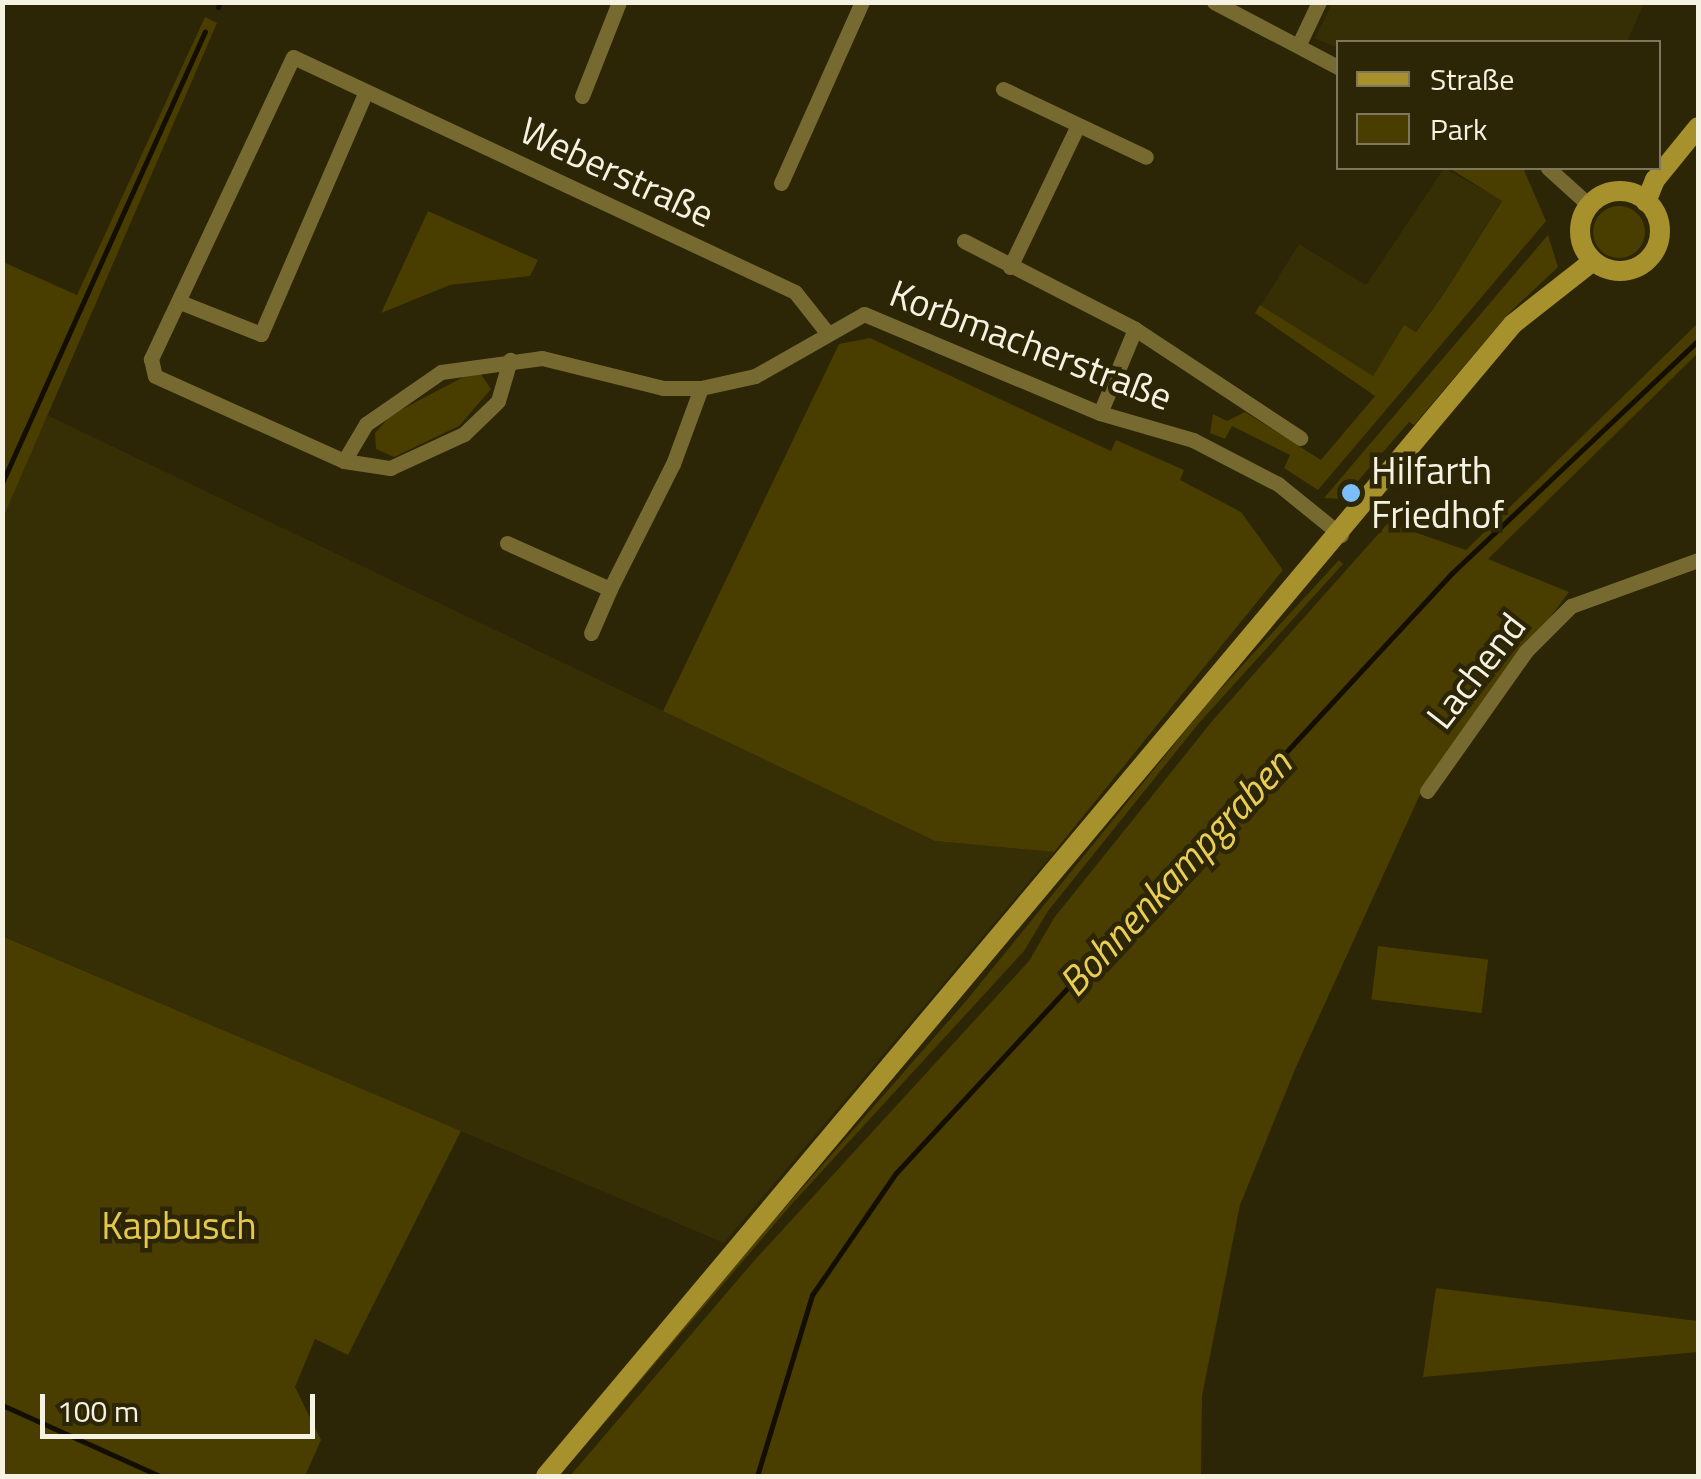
<!DOCTYPE html>
<html>
<head>
<meta charset="utf-8">
<style>
	body { margin:0 }
	#map { position:relative; width:1701px; height:1479px; overflow:hidden; background:#2c2506; font-family:"Titillium Web",sans-serif }
	div>[style] { position:absolute }
	.built>* { inset:0; background:#362e05 }
	.green>* { inset:0; background:#493d00; transform-origin:0 0 }
	.round { border-radius:50% }
	.stream>* { height:5px; margin:-2.5px; padding:0 2.5px; transform-origin:2.5px; border-radius:2.5px; background:#140e00 }
	.street>* { height:15px; margin:-7.5px; padding:0 7.5px; transform-origin:7.5px; border-radius:7.5px; background:#776a31 }
	.secondary>* { height:20px; margin:-10px; padding:0 10px; transform-origin:10px; border-radius:10px; background:#a6912d }
	.secondary>.ring { margin:-10px; padding:0; box-sizing:content-box; background:none; border:20px solid #a6912d; border-radius:50% }
	.dots>* { width:28px; height:28px; translate:-50% -50%; box-sizing:border-box; border:5px solid #2c2506; border-radius:50% }
	span { translate:-50% -50%; white-space:nowrap; text-align:center; line-height:1.15; -webkit-text-stroke:9px #2c2506; paint-order:stroke }
	.street-label { font-size:38px; color:#f6f2e1 }
	.poi-label { font-size:38px; color:#f6f2e1 }
	.left { translate:0 -50%; text-align:left }
	.park-label { font-size:38px; color:#e3c84b }
	.water-label { font-size:40px; color:#e9ce53; font-style:italic }
	.frame { position:absolute; inset:0; border:5px solid #f6f2e1; pointer-events:none }
	.legend { position:absolute; left:1336px; top:40px; width:325px; height:130px; box-sizing:border-box; background:#2c2506; border:2px solid #7d775e; margin:0; padding:12px 18px; list-style:none; font-size:30px; color:#f6f2e1 }
	.legend li { display:flex; align-items:center; gap:20px; height:50px }
	.legend b { width:50px; border:2px solid #7d775e }
	.scale { position:absolute; left:40px; top:1394px; width:275px; height:45px; box-sizing:border-box; border:5px solid #f6f2e1; border-top:0; padding-left:12px; font-size:30px; line-height:35px; white-space:nowrap; color:#f6f2e1; -webkit-text-stroke:8px #2c2506; paint-order:stroke }
</style>
</head>
<body>
<div id="map">
	<div class="built">
		<i style="clip-path:polygon(1332px 3px,1332px 2px,1644px 3px,1627px 42px,1338px 42px,1338px 48px,1315px 38px)"></i>
		<i style="clip-path:polygon(1444px 168px,1502px 200px,1445px 292px,1415px 332px,1404px 326px,1372px 377px,1260px 307px,1299px 244px,1366px 285px)"></i>
		<i style="clip-path:polygon(47px 415px,935px 841px,1054px 852px,724px 1243px,3px 936px,3px 518px)"></i>
	</div>
	<div class="green">
		<i style="clip-path:polygon(205px 17px,217px 23px,3px 518px,3px 262px,77px 295px)"></i>
		<i style="clip-path:polygon(1449px 168px,1523px 168px,1546px 221px,1318px 490px,1284px 468px,1290px 455px,1232px 426px,1225px 439px,1210px 433px,1213px 414px,1227px 421px,1245px 412px,1321px 460px,1375px 396px,1255px 313px,1260px 305px,1373px 376px,1404px 325px,1416px 332px,1445px 292px,1502px 201px)"></i>
		<i class="round" style="left:1593px;top:206px;width:52px;height:52px"></i>
		<i style="clip-path:polygon(428px 211px,538px 260px,530px 276px,450px 285px,381px 313px)"></i>
		<i style="clip-path:polygon(1548px 235px,1558px 267px,1507px 315px,1414px 425px,1409px 422px,1358px 481px,1363px 485px,1343px 499px,1324px 498px)"></i>
		<i style="clip-path:polygon(1698px 323px,1698px 353px,1488px 559px,1569px 592px,1422px 790px,1296px 1067px,1240px 1205px,1202px 1396px,1201px 1476px,570px 1476px,753px 1262px,1029px 961px,1054px 918px,1213px 720px,1388px 523px,1466px 550px)"></i>
		<i style="clip-path:polygon(870px 338px,1111px 451px,1116px 440px,1184px 470px,1180px 480px,1241px 512px,1283px 570px,1054px 852px,935px 841px,663px 711px,839px 344px)"></i>
		<i style="clip-path:polygon(471px 373px,480px 373px,491px 389px,459px 426px,394px 457px,376px 449px,375px 433px,391px 415px)"></i>
		<i style="clip-path:polygon(1339px 560px,1343px 564px,1199px 723px,1048px 911px,1024px 951px,790px 1206px,559px 1476px,550px 1476px,966px 1001px,1207px 704px)"></i>
		<i style="clip-path:polygon(2px 936px,461px 1131px,348px 1355px,315px 1339px,295px 1387px,321px 1440px,305px 1476px,3px 1476px)"></i>
		<i style="left:1378px;top:946px;width:111px;height:54px;rotate:7deg"></i>
		<i style="clip-path:polygon(1436px 1288px,1698px 1321px,1698px 1352px,1423px 1377px)"></i>
	</div>
	<div class="stream">
		<i style="left:218px;top:7px;width:5px;rotate:-68deg"></i>
		<i style="left:2px;top:483px;width:495px;rotate:-65.8deg"></i>
		<i style="left:2px;top:1405px;width:173px;rotate:24.2deg"></i>
		<i style="left:757px;top:1476px;width:189px;rotate:-73.1deg"></i>
		<i style="left:812px;top:1295px;width:148px;rotate:-55.5deg"></i>
		<i style="left:896px;top:1173px;width:818px;rotate:-47.18deg"></i>
		<i style="left:1452px;top:573px;width:339px;rotate:-43.4deg"></i>
	</div>
	<div class="street">
		<i style="left:1214px;top:2px;width:140px;rotate:27.7deg"></i>
		<i style="left:1300px;top:42px;width:44px;rotate:-64.6deg"></i>
		<i style="left:1003px;top:89px;width:158px;rotate:25.4deg"></i>
		<i style="left:582px;top:96px;width:101px;rotate:-68.5deg"></i>
		<i style="left:1548px;top:168px;width:55px;rotate:42.1deg"></i>
		<i style="left:781px;top:183px;width:198px;rotate:-65.9deg"></i>
		<i style="left:964px;top:241px;width:192px;rotate:27.2deg"></i>
		<i style="left:1135px;top:329px;width:91px;rotate:112.6deg"></i>
		<i style="left:1010px;top:267px;width:157px;rotate:-64.4deg"></i>
		<i style="left:180px;top:302px;width:87px;rotate:21.6deg"></i>
		<i style="left:261px;top:334px;width:262px;rotate:-66.6deg"></i>
		<i style="left:1135px;top:329px;width:198px;rotate:33.4deg"></i>
		<i style="left:825px;top:330px;width:48px;rotate:-128.3deg"></i>
		<i style="left:795px;top:292px;width:554px;rotate:-154.91deg"></i>
		<i style="left:293px;top:57px;width:334px;rotate:115.2deg"></i>
		<i style="left:151px;top:359px;width:17px;rotate:77deg"></i>
		<i style="left:155px;top:376px;width:207px;rotate:24.2deg"></i>
		<i style="left:344px;top:461px;width:43px;rotate:-59.3deg"></i>
		<i style="left:366px;top:424px;width:91px;rotate:-34.7deg"></i>
		<i style="left:441px;top:372px;width:102px;rotate:-7.9deg"></i>
		<i style="left:542px;top:358px;width:125px;rotate:13.9deg"></i>
		<i style="left:663px;top:388px;width:38px"></i>
		<i style="left:701px;top:388px;width:55px;rotate:-12.5deg"></i>
		<i style="left:755px;top:376px;width:125px;rotate:-29.6deg"></i>
		<i style="left:864px;top:314px;width:256px;rotate:22.8deg"></i>
		<i style="left:1100px;top:413px;width:97px;rotate:16.2deg"></i>
		<i style="left:1193px;top:440px;width:96px;rotate:27.4deg"></i>
		<i style="left:1278px;top:484px;width:81px;rotate:39deg"></i>
		<i style="left:344px;top:461px;width:47px;rotate:8.7deg"></i>
		<i style="left:390px;top:468px;width:81px;rotate:-24.7deg"></i>
		<i style="left:464px;top:434px;width:47px;rotate:-44.1deg"></i>
		<i style="left:498px;top:401px;width:43px;rotate:-73.7deg"></i>
		<i style="left:507px;top:543px;width:113px;rotate:24.1deg"></i>
		<i style="left:610px;top:589px;width:140px;rotate:-63.3deg"></i>
		<i style="left:673px;top:464px;width:81px;rotate:-69.8deg"></i>
		<i style="left:591px;top:633px;width:48px;rotate:-66.6deg"></i>
		<i style="left:1427px;top:791px;width:171px;rotate:-54.7deg"></i>
		<i style="left:1526px;top:651px;width:64px;rotate:-45deg"></i>
		<i style="left:1571px;top:606px;width:135px;rotate:-19.9deg"></i>
	</div>
	<div class="secondary">
		<i class="ring" style="left:1580px;top:191px;width:60px;height:60px"></i>
		<i style="left:1646px;top:202px;width:24px;rotate:-68deg"></i>
		<i style="left:1655px;top:180px;width:68px;rotate:-50.9deg"></i>
		<i style="left:546px;top:1476px;width:1504px;rotate:-49.99deg"></i>
		<i style="left:1513px;top:324px;width:102px;rotate:-38.2deg"></i>
	</div>
	<div class="dots">
		<i style="left:1351px;top:493px;background:#7cbef9"></i>
	</div>
	<div class="street-label">
		<span style="left:617px;top:172px;rotate:25deg">Weberstraße</span>
		<span style="left:1031px;top:345px;rotate:21deg">Korbmacherstraße</span>
		<span style="left:1476px;top:671px;rotate:-52deg">Lachend</span>
	</div>
	<div class="poi-label">
		<span class="left" style="left:1371px;top:493px">Hilfarth<br>Friedhof</span>
	</div>
	<div class="park-label">
		<span style="left:179px;top:1226px">Kapbusch</span>
	</div>
	<div class="water-label">
		<span style="left:1175px;top:873px;rotate:-47deg">Bohnenkampgraben</span>
	</div>
	<div class="frame"></div>
	<ul class="legend">
	<li><b style="height:12px;background:#a6912d"></b>Straße</li>
	<li><b style="height:28px;background:#493d00"></b>Park</li>
	</ul>
	<div class="scale">100 m</div>
</div>
</body>
</html>
